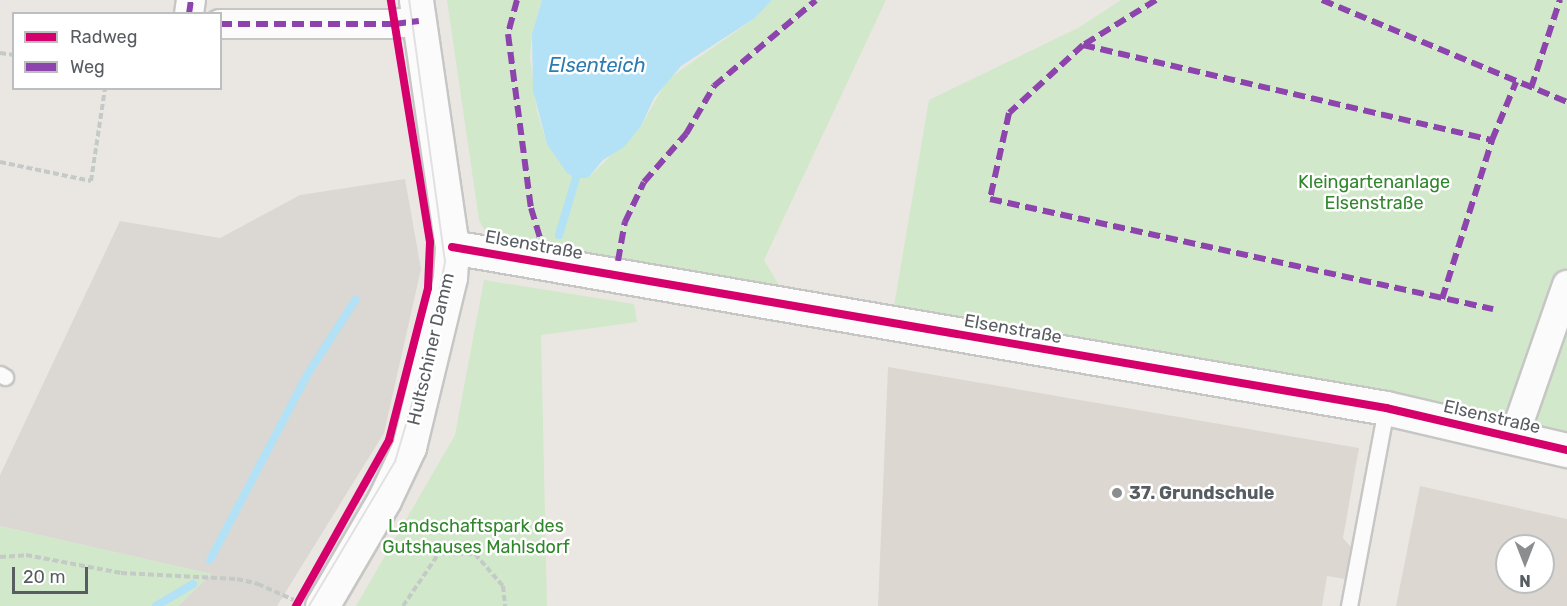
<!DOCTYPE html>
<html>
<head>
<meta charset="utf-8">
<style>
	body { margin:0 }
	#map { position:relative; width:1567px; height:606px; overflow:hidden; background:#eae7e2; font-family:Rubik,sans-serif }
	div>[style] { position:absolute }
	.industrial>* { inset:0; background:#dbd8d3 }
	.education>* { inset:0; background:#dcd8d1 }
	.green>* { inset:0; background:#d1e8ca }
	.water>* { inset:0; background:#b3e1f6 }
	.stream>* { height:8px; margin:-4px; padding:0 4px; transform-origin:4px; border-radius:4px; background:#b3e1f6 }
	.path>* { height:4px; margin-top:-2px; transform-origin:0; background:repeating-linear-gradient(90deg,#c4cac6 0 6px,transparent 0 9px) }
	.roads { filter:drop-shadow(2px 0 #c6c6c5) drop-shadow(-2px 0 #c6c6c5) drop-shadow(0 2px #c6c6c5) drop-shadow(0 -2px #c6c6c5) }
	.service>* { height:15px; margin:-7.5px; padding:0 7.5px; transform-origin:7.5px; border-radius:7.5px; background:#fcfbfb }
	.minor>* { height:28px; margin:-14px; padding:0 14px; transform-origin:14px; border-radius:14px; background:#fcfbfb }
	.tertiary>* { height:33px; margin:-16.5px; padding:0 16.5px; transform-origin:16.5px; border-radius:16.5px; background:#fcfbfb }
	.secondary>* { height:33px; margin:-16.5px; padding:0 16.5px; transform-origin:16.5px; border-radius:16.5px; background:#fcfbfb }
	.tram>* { height:1.5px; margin:-0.75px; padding:0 0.75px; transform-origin:0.75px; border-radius:0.75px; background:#e2e1e1 }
	.quiet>* { height:6px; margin-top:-3px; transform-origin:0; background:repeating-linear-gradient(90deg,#8e44ad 0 12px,transparent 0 18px) }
	.cycleway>* { height:8px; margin:-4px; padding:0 4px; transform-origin:4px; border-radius:4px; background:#d6006c }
	.dots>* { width:16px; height:16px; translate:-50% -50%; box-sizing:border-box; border:3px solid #fff; border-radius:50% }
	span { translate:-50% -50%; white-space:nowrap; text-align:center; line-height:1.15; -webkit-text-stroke:5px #fff; paint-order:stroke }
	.park-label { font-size:18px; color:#30862b }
	.street-label { font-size:18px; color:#585d62 }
	.poi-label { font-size:18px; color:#585d62; font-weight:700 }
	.left { translate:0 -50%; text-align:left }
	.water-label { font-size:20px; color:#2e7bb2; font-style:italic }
	.legend { position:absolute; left:12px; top:12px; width:210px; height:78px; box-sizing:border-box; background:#fff; border:2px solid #bcbec0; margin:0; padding:8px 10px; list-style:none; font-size:18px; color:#585d62 }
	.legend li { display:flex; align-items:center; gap:12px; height:30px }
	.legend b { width:30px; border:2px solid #bcbec0 }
	.north { position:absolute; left:1495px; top:534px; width:60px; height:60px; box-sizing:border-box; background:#fff; border:2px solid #bcbec0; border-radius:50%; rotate:180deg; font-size:16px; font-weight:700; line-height:24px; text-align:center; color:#585d62 }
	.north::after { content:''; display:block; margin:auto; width:21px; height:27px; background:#8b8d8f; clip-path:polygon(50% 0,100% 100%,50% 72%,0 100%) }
	.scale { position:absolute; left:12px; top:567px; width:76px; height:27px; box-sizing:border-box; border:3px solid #585d62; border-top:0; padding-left:8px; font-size:18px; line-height:21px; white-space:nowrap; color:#585d62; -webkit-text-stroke:4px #fff; paint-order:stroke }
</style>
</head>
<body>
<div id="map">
	<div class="industrial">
		<i style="clip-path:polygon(405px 179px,421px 269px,384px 433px,277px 606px,178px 606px,211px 574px,0 526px,0 475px,120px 221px,220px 238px,300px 195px)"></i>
	</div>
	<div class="education">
		<i style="clip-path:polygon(888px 367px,1359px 448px,1343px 538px,1351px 547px,1345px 579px,1327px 576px,1322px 606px,878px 606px)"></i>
		<i style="clip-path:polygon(evenodd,1420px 486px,1567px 519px,1567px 606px,1396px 606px,1420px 486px,1507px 546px,1543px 546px,1543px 582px,1507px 582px,1507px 546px)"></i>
	</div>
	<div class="green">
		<i style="clip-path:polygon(447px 0,542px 0,532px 34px,530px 58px,537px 111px,547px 144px,588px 178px,641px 126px,667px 80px,755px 18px,772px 0,886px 0,764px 260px,779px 285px,510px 239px,485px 231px,479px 220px)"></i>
		<i style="clip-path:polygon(1121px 0,1567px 0,1567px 436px,1506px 424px,1423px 398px,894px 306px,929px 100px,1078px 28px)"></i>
		<i style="clip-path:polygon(484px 280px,634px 304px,637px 322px,541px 335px,547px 606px,356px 606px,455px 435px)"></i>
		<i style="clip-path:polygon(0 526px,211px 574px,178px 606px,0 606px)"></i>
	</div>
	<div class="water">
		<i style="clip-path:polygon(542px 0,772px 0,755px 18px,681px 66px,654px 98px,641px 126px,624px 147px,603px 160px,588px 178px,576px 178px,567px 173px,547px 144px,533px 90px,532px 34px)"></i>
	</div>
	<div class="stream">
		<i style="left:559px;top:235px;width:59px;rotate:-73.4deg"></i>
		<i style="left:210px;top:560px;width:209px;rotate:-62.3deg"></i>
		<i style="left:307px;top:375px;width:90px;rotate:-57.2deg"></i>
		<i style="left:156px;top:606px;width:43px;rotate:-30.7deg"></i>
	</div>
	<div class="path">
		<i style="left:0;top:53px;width:14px;rotate:8deg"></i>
		<i style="left:0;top:162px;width:93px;rotate:11.8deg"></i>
		<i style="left:91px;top:181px;width:94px;rotate:-81.4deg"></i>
		<i style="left:0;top:557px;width:26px;rotate:-4deg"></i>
		<i style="left:26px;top:555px;width:97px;rotate:10.7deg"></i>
		<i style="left:121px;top:573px;width:116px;rotate:3deg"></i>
		<i style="left:237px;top:579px;width:22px;rotate:13deg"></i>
		<i style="left:258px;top:584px;width:39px;rotate:24deg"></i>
		<i style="left:403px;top:606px;width:64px;rotate:-55.8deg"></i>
		<i style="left:439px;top:553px;width:36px;rotate:2deg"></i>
		<i style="left:475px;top:554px;width:43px;rotate:48.8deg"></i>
		<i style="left:503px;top:586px;width:20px;rotate:84deg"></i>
	</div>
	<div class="roads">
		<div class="service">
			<i style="left:0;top:374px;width:6px;rotate:31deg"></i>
			<i style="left:1349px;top:606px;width:201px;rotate:-79.4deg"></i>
		</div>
		<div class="minor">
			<i style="left:189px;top:14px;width:14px;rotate:-82deg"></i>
			<i style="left:220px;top:24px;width:174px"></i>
			<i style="left:394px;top:24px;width:25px;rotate:-7deg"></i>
			<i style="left:1514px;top:437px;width:161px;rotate:-70.8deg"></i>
		</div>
		<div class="tertiary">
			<i style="left:452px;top:247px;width:948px;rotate:9.78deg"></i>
			<i style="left:1386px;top:408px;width:186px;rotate:13.1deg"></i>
		</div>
		<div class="secondary">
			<i style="left:322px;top:606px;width:123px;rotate:-59.7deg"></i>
			<i style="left:384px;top:500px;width:59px;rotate:-64.7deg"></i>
			<i style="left:409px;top:447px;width:175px;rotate:-76.4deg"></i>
			<i style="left:450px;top:277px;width:30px;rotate:-86deg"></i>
			<i style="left:452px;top:247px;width:250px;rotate:-98.3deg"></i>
		</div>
	</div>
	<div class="tram">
		<i style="left:309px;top:606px;width:168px;rotate:-59.2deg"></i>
		<i style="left:395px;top:462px;width:118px;rotate:-73.7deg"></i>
		<i style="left:428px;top:349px;width:89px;rotate:-78.9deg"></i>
		<i style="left:445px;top:262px;width:264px;rotate:-97.8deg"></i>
	</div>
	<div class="quiet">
		<i style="left:517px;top:0;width:35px;rotate:105deg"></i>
		<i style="left:508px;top:34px;width:176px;rotate:82.5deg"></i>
		<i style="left:531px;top:208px;width:42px;rotate:73.3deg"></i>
		<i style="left:1156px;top:0;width:86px;rotate:148.3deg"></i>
		<i style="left:1083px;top:45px;width:100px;rotate:137.4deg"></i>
		<i style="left:1009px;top:113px;width:88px;rotate:102.5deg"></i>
		<i style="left:990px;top:199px;width:515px;rotate:12.34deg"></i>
		<i style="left:1322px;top:0;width:265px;rotate:22.6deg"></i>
		<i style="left:189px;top:14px;width:14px;rotate:-82deg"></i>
		<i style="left:220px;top:24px;width:174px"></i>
		<i style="left:394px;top:24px;width:25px;rotate:-7deg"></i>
		<i style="left:1083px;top:45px;width:420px;rotate:13.1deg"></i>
		<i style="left:1531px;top:88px;width:93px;rotate:-71.8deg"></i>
		<i style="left:618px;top:261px;width:40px;rotate:-80deg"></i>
		<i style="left:625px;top:222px;width:44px;rotate:-64.6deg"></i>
		<i style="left:644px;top:182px;width:64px;rotate:-48.8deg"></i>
		<i style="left:686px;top:134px;width:56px;rotate:-59.7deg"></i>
		<i style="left:714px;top:86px;width:133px;rotate:-40.1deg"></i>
		<i style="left:1442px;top:299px;width:167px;rotate:-72.5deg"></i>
		<i style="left:1492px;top:140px;width:63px;rotate:-67.5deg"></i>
	</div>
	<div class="cycleway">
		<i style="left:452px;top:247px;width:948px;rotate:9.78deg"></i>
		<i style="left:1386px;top:408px;width:186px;rotate:13.1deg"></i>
		<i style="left:296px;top:606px;width:190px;rotate:-60.7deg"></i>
		<i style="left:389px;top:440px;width:157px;rotate:-75.6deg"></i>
		<i style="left:428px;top:288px;width:46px;rotate:-87.5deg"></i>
		<i style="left:430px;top:242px;width:245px;rotate:-99.2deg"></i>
	</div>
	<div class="dots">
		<i style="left:1117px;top:493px;background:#8b8d8f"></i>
	</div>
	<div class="park-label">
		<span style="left:1374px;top:193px">Kleingartenanlage<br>Elsenstraße</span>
		<span style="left:476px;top:537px">Landschaftspark des<br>Gutshauses Mahlsdorf</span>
	</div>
	<div class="street-label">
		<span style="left:534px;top:245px;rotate:10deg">Elsenstraße</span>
		<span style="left:1013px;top:329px;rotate:10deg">Elsenstraße</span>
		<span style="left:431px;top:349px;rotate:-77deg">Hultschiner Damm</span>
		<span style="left:1492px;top:417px;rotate:13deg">Elsenstraße</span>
	</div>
	<div class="poi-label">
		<span class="left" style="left:1129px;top:493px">37. Grundschule</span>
	</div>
	<div class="water-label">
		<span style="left:597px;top:65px">Elsenteich</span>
	</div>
	<ul class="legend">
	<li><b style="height:8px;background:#d6006c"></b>Radweg</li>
	<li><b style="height:8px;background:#8e44ad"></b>Weg</li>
	</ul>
	<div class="north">N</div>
	<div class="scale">20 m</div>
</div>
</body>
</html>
